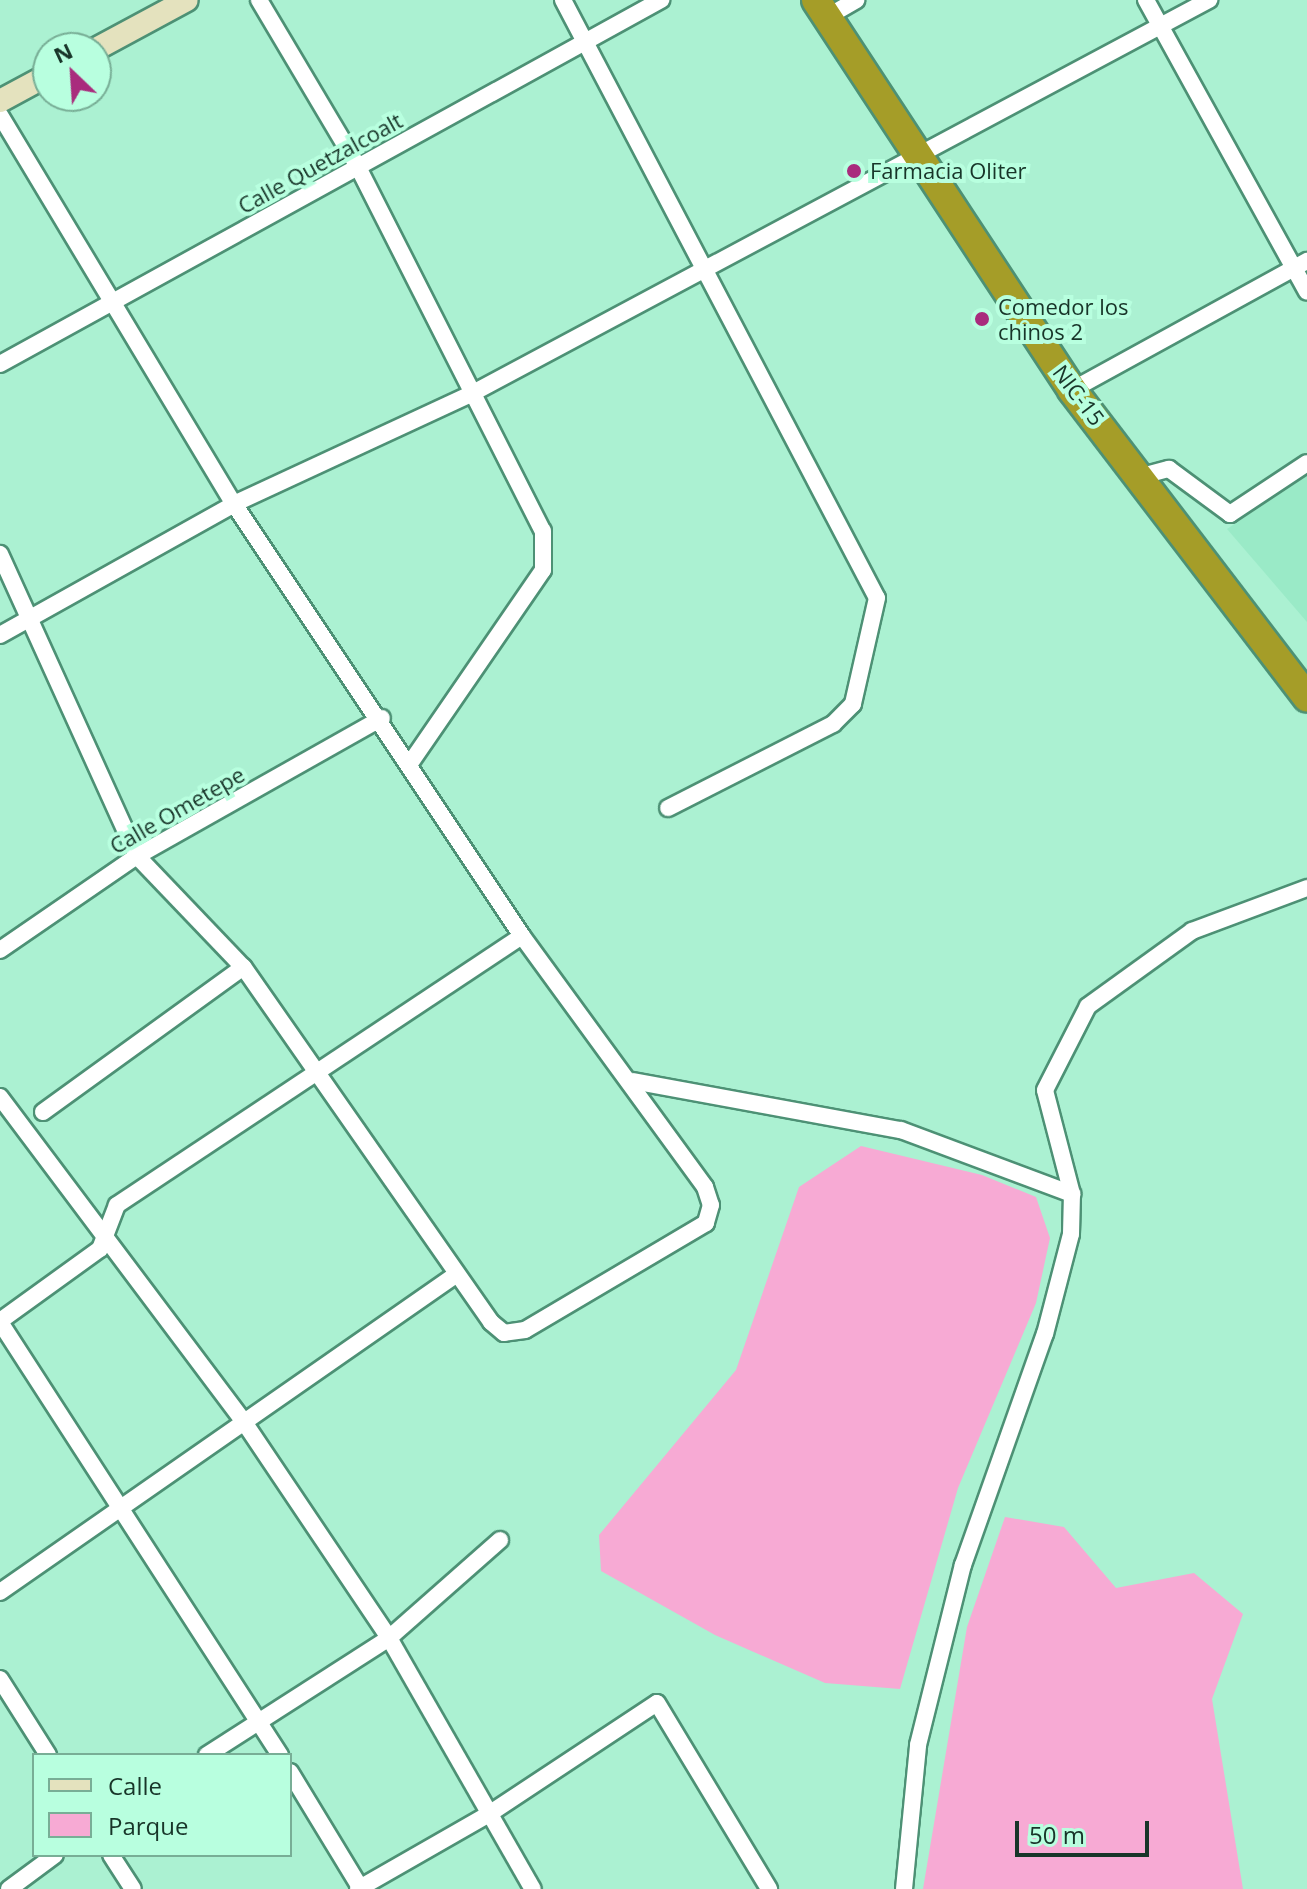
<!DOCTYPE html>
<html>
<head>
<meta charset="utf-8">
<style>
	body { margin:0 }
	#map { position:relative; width:1307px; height:1889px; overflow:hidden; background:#abf1d2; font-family:"Open Sans",sans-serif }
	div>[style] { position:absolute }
	.built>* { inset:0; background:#9aeac7 }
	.green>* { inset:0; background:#f7aad4 }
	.roads { filter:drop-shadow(2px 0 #4d9175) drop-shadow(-2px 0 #4d9175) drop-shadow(0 2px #4d9175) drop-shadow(0 -2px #4d9175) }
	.street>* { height:16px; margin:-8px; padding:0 8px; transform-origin:8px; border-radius:8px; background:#fff }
	.secondary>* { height:22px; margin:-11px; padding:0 11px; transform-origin:11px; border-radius:11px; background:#e4e2be }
	.highway>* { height:28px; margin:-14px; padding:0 14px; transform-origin:14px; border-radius:14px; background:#a59d28 }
	.dots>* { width:22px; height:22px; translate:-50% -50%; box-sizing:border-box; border:4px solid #b8ffdf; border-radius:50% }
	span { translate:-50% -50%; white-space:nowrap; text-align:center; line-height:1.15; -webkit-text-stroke:8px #b8ffdf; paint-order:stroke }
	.street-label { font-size:22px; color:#183529 }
	.poi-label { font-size:22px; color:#183529 }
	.left { translate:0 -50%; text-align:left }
	.legend { position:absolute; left:32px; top:1753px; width:260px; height:104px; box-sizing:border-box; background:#b8ffdf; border:2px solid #78ae96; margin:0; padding:10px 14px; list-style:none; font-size:24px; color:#183529 }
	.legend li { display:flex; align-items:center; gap:16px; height:40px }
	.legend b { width:40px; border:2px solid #78ae96 }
	.north { position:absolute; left:32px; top:32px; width:80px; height:80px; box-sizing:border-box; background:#b8ffdf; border:2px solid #78ae96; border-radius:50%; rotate:335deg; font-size:22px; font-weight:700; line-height:32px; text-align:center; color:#183529 }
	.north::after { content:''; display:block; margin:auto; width:28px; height:36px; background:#a92c7d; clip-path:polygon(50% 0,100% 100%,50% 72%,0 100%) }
	.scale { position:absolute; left:1015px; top:1821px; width:134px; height:36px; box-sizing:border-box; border:4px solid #183529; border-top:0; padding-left:10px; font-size:24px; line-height:28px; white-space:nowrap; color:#183529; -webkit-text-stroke:6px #b8ffdf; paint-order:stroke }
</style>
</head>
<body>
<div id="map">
	<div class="built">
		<i style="clip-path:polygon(1307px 476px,1307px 622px,1227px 529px)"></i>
	</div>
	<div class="green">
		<i style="clip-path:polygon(861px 1146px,982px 1175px,1036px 1197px,1050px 1238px,1036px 1303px,958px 1488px,900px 1689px,825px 1683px,715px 1635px,601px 1571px,599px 1535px,736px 1370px,799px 1187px)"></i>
		<i style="clip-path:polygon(1005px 1517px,1064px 1527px,1116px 1588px,1194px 1573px,1243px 1614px,1212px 1699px,1243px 1889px,923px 1889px,967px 1627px)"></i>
	</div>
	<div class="roads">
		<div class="street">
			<i style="left:259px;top:0;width:194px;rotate:59.3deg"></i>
			<i style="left:358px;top:167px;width:408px;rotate:63.1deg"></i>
			<i style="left:543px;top:531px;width:39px;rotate:90deg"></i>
			<i style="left:543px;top:570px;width:233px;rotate:124.5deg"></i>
			<i style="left:563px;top:0;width:675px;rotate:62.3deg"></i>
			<i style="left:877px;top:598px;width:109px;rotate:102.8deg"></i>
			<i style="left:853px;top:704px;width:28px;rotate:135deg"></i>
			<i style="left:833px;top:724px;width:185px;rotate:153deg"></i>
			<i style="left:1146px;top:0;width:333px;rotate:61.1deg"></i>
			<i style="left:827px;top:17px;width:34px;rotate:-30deg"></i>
			<i style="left:0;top:115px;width:454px;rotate:59deg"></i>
			<i style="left:234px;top:504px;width:519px;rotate:56.31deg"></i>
			<i style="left:522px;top:936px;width:311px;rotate:53.9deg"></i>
			<i style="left:705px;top:1187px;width:19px;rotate:72deg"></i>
			<i style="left:711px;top:1205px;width:19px;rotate:106deg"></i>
			<i style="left:706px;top:1223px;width:210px;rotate:149.4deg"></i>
			<i style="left:525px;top:1330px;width:21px;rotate:172deg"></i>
			<i style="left:504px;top:1333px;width:17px;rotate:-140deg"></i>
			<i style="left:491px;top:1322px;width:433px;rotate:-124.9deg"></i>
			<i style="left:243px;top:967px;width:153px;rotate:-133.7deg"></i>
			<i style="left:137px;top:856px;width:332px;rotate:-114.4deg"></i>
			<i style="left:0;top:364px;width:755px;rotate:-28.84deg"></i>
			<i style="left:1072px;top:390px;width:268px;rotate:-28.8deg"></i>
			<i style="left:1142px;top:476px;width:28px;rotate:-15deg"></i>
			<i style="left:1169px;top:469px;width:76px;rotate:36.4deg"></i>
			<i style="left:1230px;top:514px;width:92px;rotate:-33.5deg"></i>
			<i style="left:0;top:635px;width:268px;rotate:-29.2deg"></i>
			<i style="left:234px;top:504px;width:261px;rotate:-24.9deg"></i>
			<i style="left:471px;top:394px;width:837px;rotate:-28.1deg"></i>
			<i style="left:0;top:950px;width:166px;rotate:-34.5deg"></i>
			<i style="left:137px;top:856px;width:281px;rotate:-29.4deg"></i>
			<i style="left:633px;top:1081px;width:272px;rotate:10.4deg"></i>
			<i style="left:901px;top:1130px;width:183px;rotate:20.5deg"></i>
			<i style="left:0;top:1097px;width:406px;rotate:53.1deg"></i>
			<i style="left:244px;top:1422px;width:260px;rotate:56.1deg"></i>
			<i style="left:389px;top:1638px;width:289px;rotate:60.2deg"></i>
			<i style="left:43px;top:1112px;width:247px;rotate:-35.9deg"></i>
			<i style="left:0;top:1321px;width:123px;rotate:-35.8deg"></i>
			<i style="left:100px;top:1249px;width:47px;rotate:-68.9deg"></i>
			<i style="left:117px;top:1205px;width:486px;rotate:-33.6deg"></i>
			<i style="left:0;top:1322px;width:516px;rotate:57.11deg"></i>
			<i style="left:0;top:1592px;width:553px;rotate:-34.84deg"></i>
			<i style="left:0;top:1679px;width:90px;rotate:57.7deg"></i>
			<i style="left:207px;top:1755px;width:216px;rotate:-32.7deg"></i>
			<i style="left:389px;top:1638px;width:148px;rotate:-41.4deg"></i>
			<i style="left:290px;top:1772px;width:137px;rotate:58.7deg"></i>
			<i style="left:111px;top:1855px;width:40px;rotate:57.1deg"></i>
			<i style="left:9px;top:1889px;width:57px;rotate:-36.5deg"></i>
			<i style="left:358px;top:1889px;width:151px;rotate:-29.8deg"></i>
			<i style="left:489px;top:1814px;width:201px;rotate:-33.5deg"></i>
			<i style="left:657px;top:1703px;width:217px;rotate:58.9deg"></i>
			<i style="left:904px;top:1889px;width:145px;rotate:-84.4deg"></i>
			<i style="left:918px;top:1745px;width:186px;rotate:-76deg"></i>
			<i style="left:963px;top:1565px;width:245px;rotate:-70.5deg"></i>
			<i style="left:1045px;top:1334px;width:103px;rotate:-75.4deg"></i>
			<i style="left:1071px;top:1234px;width:40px;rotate:-88.6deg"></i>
			<i style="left:1072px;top:1194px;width:107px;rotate:-104.6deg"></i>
			<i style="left:1045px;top:1090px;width:94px;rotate:-62.9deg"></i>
			<i style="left:1088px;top:1006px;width:128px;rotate:-35.8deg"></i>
			<i style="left:1192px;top:931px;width:123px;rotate:-20.5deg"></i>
		</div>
		<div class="secondary">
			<i style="left:96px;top:49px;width:103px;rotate:-28.3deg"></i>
			<i style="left:0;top:101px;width:55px;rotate:-28.4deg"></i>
		</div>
		<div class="highway">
			<i style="left:816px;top:0;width:467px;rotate:56.7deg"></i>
			<i style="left:1072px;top:390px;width:387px;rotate:52.6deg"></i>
		</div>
	</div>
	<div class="dots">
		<i style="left:854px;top:171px;background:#a92c7d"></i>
		<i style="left:982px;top:319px;background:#a92c7d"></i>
	</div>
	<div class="street-label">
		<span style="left:320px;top:163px;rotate:-29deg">Calle Quetzalcoalt</span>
		<span style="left:1079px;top:395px;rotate:53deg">NIC-15</span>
		<span style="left:177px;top:810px;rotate:-30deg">Calle Ometepe</span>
	</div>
	<div class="poi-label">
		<span class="left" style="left:870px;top:171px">Farmacia Oliter</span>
		<span class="left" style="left:998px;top:319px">Comedor los<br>chinos 2</span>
	</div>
	<ul class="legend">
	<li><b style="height:10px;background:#e4e2be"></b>Calle</li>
	<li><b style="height:22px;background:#f7aad4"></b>Parque</li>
	</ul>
	<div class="north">N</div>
	<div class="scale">50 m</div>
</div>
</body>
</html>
